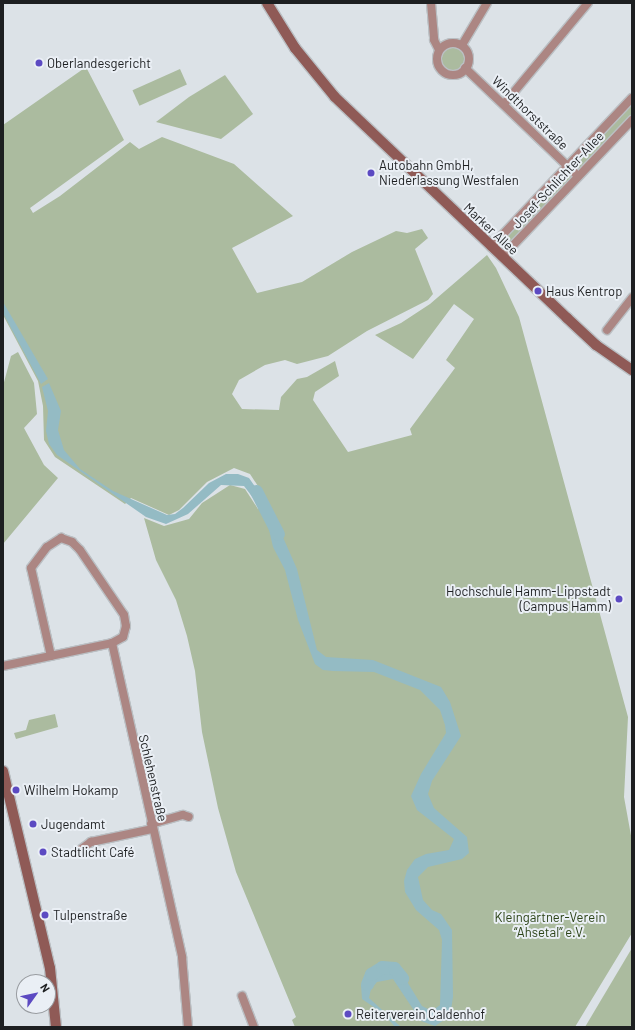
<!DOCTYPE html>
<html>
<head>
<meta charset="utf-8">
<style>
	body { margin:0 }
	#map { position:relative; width:635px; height:1030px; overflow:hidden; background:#dce2e7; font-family:Barlow,sans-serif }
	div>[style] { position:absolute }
	.green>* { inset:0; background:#abbb9f; transform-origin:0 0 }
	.round { border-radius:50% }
	.water>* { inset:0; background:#94bbc4 }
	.river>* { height:13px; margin:-6.5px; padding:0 6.5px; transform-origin:6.5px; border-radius:6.5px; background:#94bbc4 }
	.roads { filter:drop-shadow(1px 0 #babfc3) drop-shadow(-1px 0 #babfc3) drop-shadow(0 1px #babfc3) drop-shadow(0 -1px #babfc3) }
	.street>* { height:8px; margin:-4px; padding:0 4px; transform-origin:4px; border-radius:4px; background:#ac8683 }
	.street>.ring { margin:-4px; padding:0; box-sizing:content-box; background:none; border:8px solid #ac8683; border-radius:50% }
	.secondary>* { height:10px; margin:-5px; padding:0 5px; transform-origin:5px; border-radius:5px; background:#8f5a56 }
	.dots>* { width:11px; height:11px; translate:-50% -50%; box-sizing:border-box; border:2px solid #eaeff5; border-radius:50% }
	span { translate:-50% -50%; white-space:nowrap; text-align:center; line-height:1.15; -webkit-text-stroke:4px #eaeff5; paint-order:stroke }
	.poi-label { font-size:13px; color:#1d1f21 }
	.left { translate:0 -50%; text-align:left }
	.right { translate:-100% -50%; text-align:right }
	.street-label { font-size:13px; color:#1d1f21 }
	.park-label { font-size:13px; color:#2c4317 }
	.frame { position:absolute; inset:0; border:4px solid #1d1f21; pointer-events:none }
	.north { position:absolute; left:16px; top:974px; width:40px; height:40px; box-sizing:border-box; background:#eaeff5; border:1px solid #989ca0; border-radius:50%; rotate:57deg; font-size:11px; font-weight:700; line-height:16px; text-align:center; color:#1d1f21 }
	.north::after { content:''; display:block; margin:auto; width:14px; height:18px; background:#5c4ac2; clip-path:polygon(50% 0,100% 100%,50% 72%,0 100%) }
</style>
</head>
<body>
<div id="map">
	<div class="green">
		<i class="round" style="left:440px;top:46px;width:26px;height:26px"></i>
		<i style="clip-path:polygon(86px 67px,124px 140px,30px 208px,33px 213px,60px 196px,130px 142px,139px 149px,162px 137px,234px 164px,293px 216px,232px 248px,257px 293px,302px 282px,352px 252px,396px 231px,407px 233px,422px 229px,428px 238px,415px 249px,433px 294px,428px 300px,367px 331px,328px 356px,297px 364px,285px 360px,265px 365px,239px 380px,232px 394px,242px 409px,279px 410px,281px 397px,297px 379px,307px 377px,335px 361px,339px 376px,315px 392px,313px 400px,348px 452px,412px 435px,410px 429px,455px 368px,446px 360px,474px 319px,454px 304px,413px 359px,375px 335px,401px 323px,430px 304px,487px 255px,496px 268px,519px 317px,628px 717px,624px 797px,632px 841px,632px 933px,575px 1027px,295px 1027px,292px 1020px,296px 1017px,236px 872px,218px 808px,202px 732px,195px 671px,187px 636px,176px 600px,156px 560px,144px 518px,164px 526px,189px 519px,202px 503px,230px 485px,245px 489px,258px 509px,269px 503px,250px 474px,234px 468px,207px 482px,179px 510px,169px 515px,131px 498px,125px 504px,55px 457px,44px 440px,43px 406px,38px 381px,3px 315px,3px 125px)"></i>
		<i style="left:180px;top:69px;width:17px;height:52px;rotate:66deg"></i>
		<i style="clip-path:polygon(225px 75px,253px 114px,221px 139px,156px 122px,189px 97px)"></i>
		<i style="clip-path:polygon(632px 103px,632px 116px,582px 168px,576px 169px,574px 165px)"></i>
		<i style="clip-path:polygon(567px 172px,572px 178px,505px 248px,503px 246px,500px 241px)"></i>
		<i style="clip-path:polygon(18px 352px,34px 383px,37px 414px,24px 428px,44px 465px,58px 478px,3px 544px,3px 386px,11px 356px)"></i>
		<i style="clip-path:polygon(55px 714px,58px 727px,16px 739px,14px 733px,26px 730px,29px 720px)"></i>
		<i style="clip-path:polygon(632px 948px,632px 1023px,630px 1027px,585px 1027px)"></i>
	</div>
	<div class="water">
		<i style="clip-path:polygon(3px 302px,48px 379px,41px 384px,3px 313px)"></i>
		<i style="clip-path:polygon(49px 383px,61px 411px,58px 430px,64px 450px,80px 469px,113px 491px,167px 515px,175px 514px,183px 508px,209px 483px,226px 474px,238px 474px,249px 478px,267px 504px,260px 507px,244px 486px,221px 485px,188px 514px,166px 524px,146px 517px,57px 455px,49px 444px,46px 431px,48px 411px,42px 387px)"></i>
		<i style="clip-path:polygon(274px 517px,297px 569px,317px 650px,326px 657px,373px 660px,441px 687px,450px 702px,461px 736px,432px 781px,428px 794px,434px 808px,467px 837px,469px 853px,462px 859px,428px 867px,418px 877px,423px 900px,432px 910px,441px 914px,452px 930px,453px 997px,450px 1016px,435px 1026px,421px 1021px,393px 979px,377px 982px,371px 989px,369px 998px,401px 1027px,395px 1027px,384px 1014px,362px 999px,361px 985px,373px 971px,392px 966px,403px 975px,422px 1006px,432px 1011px,440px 1005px,442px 940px,439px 930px,416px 910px,405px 892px,404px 881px,407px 870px,415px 859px,426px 854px,449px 850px,454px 839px,417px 810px,411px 796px,421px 774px,446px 733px,445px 725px,440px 710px,420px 690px,374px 672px,333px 671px,323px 670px,315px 664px,298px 620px,285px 570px,273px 547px,267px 521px)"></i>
	</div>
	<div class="river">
		<i style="left:256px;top:491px;width:48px;rotate:62.9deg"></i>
		<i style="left:367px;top:984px;width:11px;rotate:-68deg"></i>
		<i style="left:371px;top:974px;width:13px;rotate:-32deg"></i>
		<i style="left:382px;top:967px;width:12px;rotate:5deg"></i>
		<i style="left:394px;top:968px;width:13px;rotate:51deg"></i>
	</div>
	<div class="roads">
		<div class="street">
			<i style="left:431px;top:3px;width:37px;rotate:85deg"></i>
			<i style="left:434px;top:40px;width:11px;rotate:63deg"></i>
			<i class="ring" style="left:437px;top:43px;width:24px;height:24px"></i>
			<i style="left:462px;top:45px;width:49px;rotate:-59.2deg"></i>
			<i style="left:465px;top:68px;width:156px;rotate:43.7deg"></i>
			<i style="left:504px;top:104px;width:131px;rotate:-50.3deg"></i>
			<i style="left:491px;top:247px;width:205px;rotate:-46.6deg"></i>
			<i style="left:502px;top:257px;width:189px;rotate:-46.5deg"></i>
			<i style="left:607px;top:330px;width:41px;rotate:-52deg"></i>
			<i style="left:51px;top:656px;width:90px;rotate:-102.8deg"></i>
			<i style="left:31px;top:568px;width:26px;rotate:-53deg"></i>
			<i style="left:47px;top:547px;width:17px;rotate:-33deg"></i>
			<i style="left:61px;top:538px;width:12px;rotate:20deg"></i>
			<i style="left:72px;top:542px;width:11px;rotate:45deg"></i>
			<i style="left:80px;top:550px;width:78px;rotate:55.9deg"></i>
			<i style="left:124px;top:615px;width:11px;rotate:80deg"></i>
			<i style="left:126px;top:626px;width:11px;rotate:105deg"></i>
			<i style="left:123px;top:637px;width:13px;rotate:151deg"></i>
			<i style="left:3px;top:666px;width:111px;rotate:-11.9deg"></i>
			<i style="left:112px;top:643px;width:322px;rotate:77.4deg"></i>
			<i style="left:182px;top:957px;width:70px;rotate:85.1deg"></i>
			<i style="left:151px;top:824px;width:33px;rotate:-16deg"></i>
			<i style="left:183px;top:815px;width:6px;rotate:18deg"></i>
			<i style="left:80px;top:850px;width:14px;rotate:-36deg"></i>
			<i style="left:91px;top:842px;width:62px;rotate:-12deg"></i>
			<i style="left:242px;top:996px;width:33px;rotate:69deg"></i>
		</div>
		<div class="secondary">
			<i style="left:267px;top:3px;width:53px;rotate:58.1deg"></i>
			<i style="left:295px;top:48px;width:63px;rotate:50.8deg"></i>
			<i style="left:335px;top:97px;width:320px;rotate:43.6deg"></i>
			<i style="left:567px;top:318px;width:40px;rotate:43deg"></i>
			<i style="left:596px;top:345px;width:44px;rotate:34.8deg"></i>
			<i style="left:3px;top:771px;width:203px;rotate:76.6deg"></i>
			<i style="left:50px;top:968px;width:59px;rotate:84.2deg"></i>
		</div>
	</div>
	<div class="dots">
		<i style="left:39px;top:63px;background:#5c4ac2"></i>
		<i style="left:371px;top:173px;background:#5c4ac2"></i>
		<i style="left:538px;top:291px;background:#5c4ac2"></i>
		<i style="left:619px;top:599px;background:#5c4ac2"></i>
		<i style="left:16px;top:790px;background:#5c4ac2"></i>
		<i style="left:33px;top:824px;background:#5c4ac2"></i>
		<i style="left:43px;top:852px;background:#5c4ac2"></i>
		<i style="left:45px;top:915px;background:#5c4ac2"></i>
		<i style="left:348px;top:1014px;background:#5c4ac2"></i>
	</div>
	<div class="poi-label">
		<span class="left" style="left:47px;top:63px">Oberlandesgericht</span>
		<span class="left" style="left:379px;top:173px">Autobahn GmbH,<br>Niederlassung Westfalen</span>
		<span class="left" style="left:546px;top:291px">Haus Kentrop</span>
		<span class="right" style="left:611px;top:599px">Hochschule Hamm-Lippstadt<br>(Campus Hamm)</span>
		<span class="left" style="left:24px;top:790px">Wilhelm Hokamp</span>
		<span class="left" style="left:41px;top:824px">Jugendamt</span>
		<span class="left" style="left:51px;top:852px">Stadtlicht Café</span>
		<span class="left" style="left:53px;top:915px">Tulpenstraße</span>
		<span class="left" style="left:356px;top:1014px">Reiterverein Caldenhof</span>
	</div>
	<div class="street-label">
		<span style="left:530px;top:113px;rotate:44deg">Windthorststraße</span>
		<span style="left:558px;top:180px;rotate:-47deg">Josef-Schlichter-Allee</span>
		<span style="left:491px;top:229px;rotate:43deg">Marker Allee</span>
		<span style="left:153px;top:778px;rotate:77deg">Schlehenstraße</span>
	</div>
	<div class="park-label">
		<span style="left:550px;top:925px">Kleingärtner-Verein<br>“Ahsetal” e.V.</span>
	</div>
	<div class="frame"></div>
	<div class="north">N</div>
</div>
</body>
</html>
